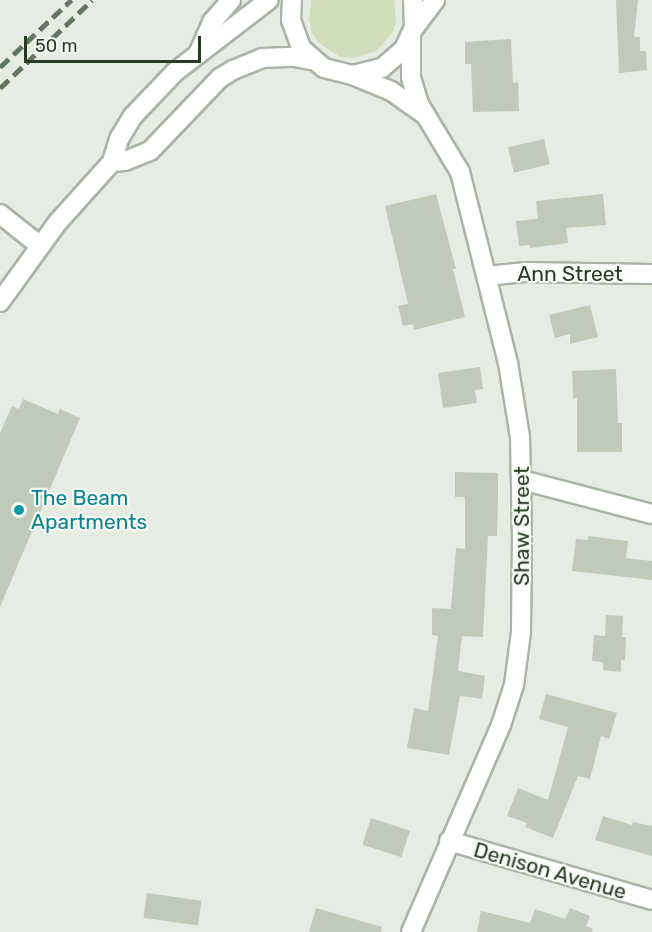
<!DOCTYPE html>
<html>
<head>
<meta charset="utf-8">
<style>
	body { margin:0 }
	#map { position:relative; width:652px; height:932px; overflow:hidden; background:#e6ece3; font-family:Rubik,sans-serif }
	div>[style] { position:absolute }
	.green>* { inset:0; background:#d0ddbd }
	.building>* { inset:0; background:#bfcabb; transform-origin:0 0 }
	.roads { filter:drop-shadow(2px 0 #a9b4a6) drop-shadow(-2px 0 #a9b4a6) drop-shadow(0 2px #a9b4a6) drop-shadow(0 -2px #a9b4a6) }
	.street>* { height:18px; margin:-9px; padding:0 9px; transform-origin:9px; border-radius:9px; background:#fff }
	.secondary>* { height:18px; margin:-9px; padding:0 9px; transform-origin:9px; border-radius:9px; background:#fff }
	.rail>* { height:4.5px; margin-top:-2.25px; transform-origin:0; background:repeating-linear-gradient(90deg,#61785e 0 12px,transparent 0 18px) }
	.dots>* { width:16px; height:16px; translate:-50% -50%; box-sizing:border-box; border:3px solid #f5f9f3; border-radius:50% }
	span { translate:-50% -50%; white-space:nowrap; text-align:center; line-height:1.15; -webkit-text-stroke:4.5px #f5f9f3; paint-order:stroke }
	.street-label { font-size:21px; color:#273d23 }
	.culture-label { font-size:21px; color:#0d838f }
	.left { translate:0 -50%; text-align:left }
	.scale { position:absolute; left:24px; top:36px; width:177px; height:27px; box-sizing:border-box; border:3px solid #273d23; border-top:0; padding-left:8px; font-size:18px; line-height:21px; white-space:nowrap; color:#273d23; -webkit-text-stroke:4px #f5f9f3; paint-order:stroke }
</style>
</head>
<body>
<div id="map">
	<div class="green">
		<i style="clip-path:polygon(311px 0,394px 0,396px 20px,393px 32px,377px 51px,353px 58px,340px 57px,319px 43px,312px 33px,309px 20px)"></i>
	</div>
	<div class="building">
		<i style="clip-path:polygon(616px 0,638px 0,634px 37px,640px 37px,640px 51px,646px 51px,647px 70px,619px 73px)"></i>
		<i style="clip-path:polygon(511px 39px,513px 83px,518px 82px,519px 111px,473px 112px,471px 64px,465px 64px,465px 42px)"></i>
		<i style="left:544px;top:139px;width:26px;height:37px;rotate:77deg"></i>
		<i style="clip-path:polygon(436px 194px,456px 269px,453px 269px,465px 317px,414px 330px,413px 324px,403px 326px,398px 306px,408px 304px,385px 206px)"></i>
		<i style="clip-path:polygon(603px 194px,606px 225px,566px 228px,568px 243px,530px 248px,530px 245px,519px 246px,516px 221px,538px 219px,536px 201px)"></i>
		<i style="clip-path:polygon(590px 305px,598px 337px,570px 344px,570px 334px,555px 338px,549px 315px)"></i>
		<i style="clip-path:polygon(480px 367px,483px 389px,475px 390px,477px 403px,443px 408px,438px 373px)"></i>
		<i style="clip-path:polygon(616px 369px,618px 423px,622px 423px,622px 452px,577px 452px,577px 398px,573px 398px,572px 371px)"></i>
		<i style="clip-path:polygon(23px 399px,58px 414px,60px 409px,80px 418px,0 607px,0 433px,12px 406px,19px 409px)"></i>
		<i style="clip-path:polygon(455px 472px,498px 473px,498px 498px,497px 536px,488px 536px,483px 637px,462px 636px,458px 671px,485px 676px,482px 699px,460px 696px,449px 755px,407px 748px,414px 708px,428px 711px,438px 636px,432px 635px,432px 608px,451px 609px,456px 548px,465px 549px,465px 497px,455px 497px)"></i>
		<i style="clip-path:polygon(588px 536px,628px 541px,626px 558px,652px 561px,652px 580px,572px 571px,576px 539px,588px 540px)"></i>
		<i style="clip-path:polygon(606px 615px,623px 616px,622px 637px,626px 637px,625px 660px,621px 660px,621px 672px,603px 670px,603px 662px,592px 661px,594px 635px,605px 636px)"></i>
		<i style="clip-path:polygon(546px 694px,617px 713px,609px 739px,601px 736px,590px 779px,578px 776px,553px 838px,525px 827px,527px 823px,507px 816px,518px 788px,548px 800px,568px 727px,539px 719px)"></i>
		<i style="clip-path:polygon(603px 816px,632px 825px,633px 822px,652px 826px,652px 856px,595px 840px)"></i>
		<i style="left:371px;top:818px;width:41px;height:28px;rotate:18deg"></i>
		<i style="left:147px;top:893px;width:55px;height:25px;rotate:8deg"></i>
		<i style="clip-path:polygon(316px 908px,382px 927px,381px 932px,309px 932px)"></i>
		<i style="clip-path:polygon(570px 908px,590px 916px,586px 926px,593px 929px,592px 932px,477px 932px,481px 911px,530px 923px,535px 909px,565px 919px)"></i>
	</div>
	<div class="roads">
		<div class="street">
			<i style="left:0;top:214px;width:50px;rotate:38.5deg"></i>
			<i style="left:487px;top:276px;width:37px;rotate:-6deg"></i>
			<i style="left:524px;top:272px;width:128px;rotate:0.9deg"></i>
			<i style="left:522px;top:480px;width:134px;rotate:14.7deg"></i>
			<i style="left:449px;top:841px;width:211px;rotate:16.2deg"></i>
		</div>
		<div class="secondary">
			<i style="left:292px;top:0;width:20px;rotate:93deg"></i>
			<i style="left:291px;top:20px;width:30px;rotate:70deg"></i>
			<i style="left:301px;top:48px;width:30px;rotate:41deg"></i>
			<i style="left:324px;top:68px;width:30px;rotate:14deg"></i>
			<i style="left:353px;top:75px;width:30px;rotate:-14deg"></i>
			<i style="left:382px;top:68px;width:29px;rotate:-41deg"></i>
			<i style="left:404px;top:49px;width:23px;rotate:-65deg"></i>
			<i style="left:414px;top:28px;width:28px;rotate:-92deg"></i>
			<i style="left:414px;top:28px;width:35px;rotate:-53deg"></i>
			<i style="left:198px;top:54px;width:35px;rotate:-66deg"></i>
			<i style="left:212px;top:22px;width:29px;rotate:-49deg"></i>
			<i style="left:352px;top:75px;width:42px;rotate:22.3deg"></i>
			<i style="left:391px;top:91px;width:42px;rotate:35.2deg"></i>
			<i style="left:112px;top:162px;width:13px;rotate:-4deg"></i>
			<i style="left:125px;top:161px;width:27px;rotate:-22deg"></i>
			<i style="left:150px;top:151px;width:101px;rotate:-46.2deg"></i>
			<i style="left:220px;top:78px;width:15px;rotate:-32deg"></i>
			<i style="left:233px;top:70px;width:31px;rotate:-22deg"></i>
			<i style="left:262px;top:58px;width:33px;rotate:-2deg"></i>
			<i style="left:295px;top:57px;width:16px;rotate:11deg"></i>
			<i style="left:0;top:302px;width:99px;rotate:-54.1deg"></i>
			<i style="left:58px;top:222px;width:81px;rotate:-48deg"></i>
			<i style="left:112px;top:162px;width:24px;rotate:-73deg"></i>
			<i style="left:119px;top:139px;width:27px;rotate:-59deg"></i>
			<i style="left:133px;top:116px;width:61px;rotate:-46.3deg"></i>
			<i style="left:175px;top:72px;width:118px;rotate:-37.5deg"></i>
			<i style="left:411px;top:932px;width:226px;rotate:-66.5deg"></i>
			<i style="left:501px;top:725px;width:42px;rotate:-72deg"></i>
			<i style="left:514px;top:685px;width:53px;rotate:-82.5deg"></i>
			<i style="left:521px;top:632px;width:92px;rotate:-89.4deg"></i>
			<i style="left:522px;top:540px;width:103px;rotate:-91.1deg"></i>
			<i style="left:520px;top:437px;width:75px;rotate:-99.2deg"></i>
			<i style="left:508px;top:363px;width:197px;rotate:-104.1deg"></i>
			<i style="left:460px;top:172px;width:79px;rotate:-121.1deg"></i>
			<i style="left:419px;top:104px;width:28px;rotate:-107deg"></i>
			<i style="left:411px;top:77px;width:42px;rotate:-90deg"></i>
		</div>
	</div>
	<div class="rail">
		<i style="left:0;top:67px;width:98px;rotate:-43.3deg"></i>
		<i style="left:0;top:88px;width:127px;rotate:-43.7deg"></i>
	</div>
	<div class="dots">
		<i style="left:19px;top:510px;background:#0f9aa8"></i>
	</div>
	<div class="street-label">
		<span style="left:570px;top:274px">Ann Street</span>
		<span style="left:522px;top:526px;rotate:-90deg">Shaw Street</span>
		<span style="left:550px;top:871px;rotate:16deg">Denison Avenue</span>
	</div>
	<div class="culture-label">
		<span class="left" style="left:31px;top:510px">The Beam<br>Apartments</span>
	</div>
	<div class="scale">50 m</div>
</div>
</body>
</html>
